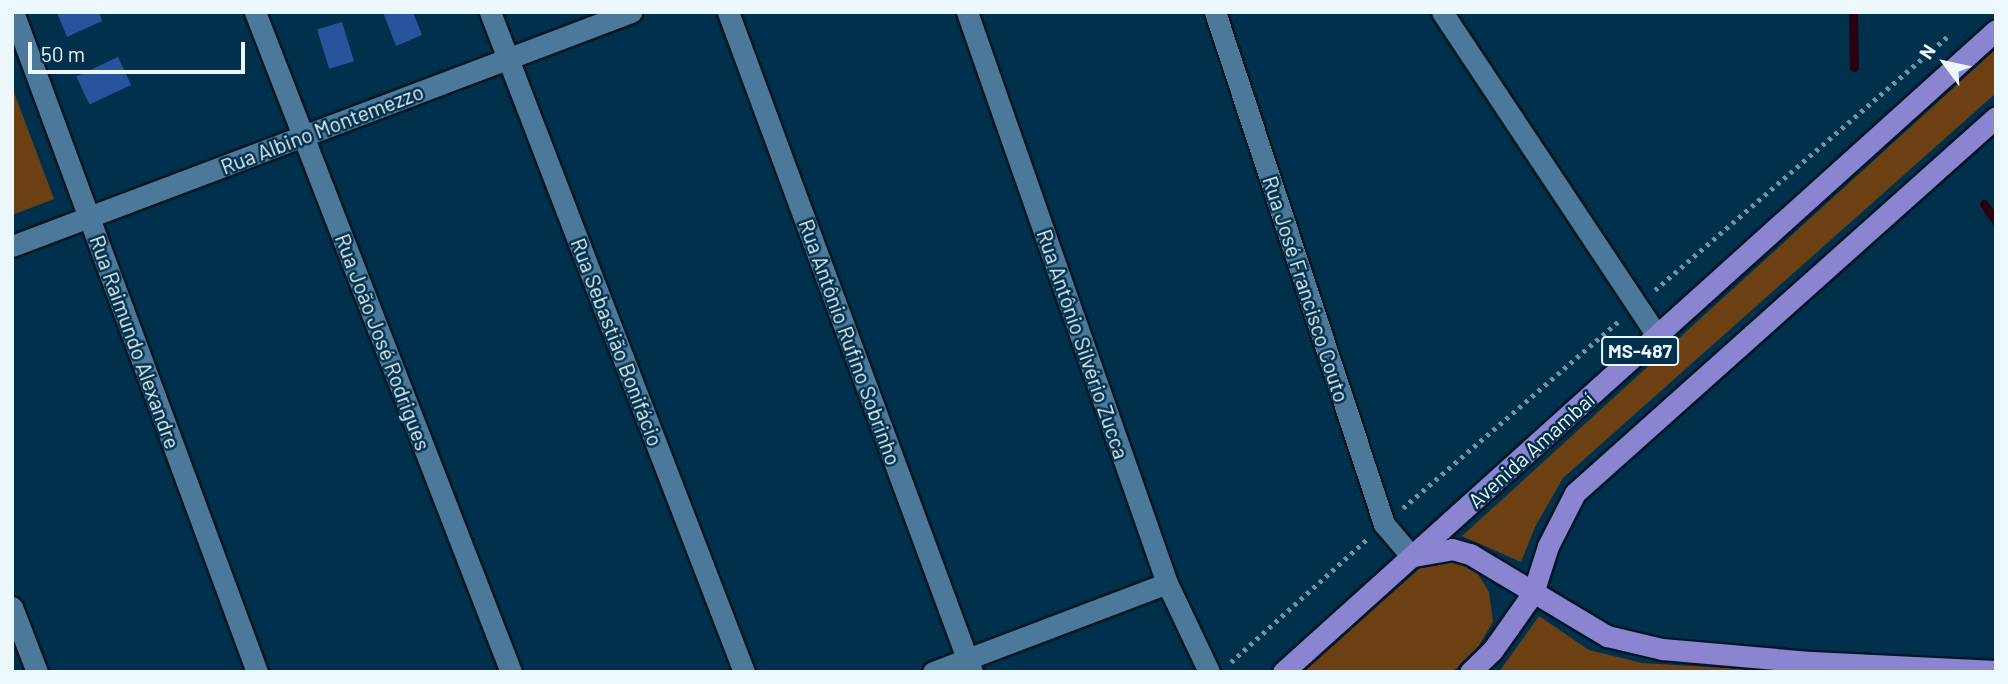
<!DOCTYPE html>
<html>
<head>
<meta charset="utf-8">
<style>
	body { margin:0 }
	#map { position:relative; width:2008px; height:684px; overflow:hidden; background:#00304c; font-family:Barlow,sans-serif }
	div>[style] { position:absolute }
	.green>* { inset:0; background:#6d4014 }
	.stream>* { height:9px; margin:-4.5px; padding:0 4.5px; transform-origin:4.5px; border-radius:4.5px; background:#28000f }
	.building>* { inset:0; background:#28539d; transform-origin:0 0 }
	.path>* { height:4.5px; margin-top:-2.25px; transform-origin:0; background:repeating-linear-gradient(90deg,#7592a4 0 3.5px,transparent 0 8.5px) }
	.roads { filter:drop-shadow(2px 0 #011726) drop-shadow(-2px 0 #011726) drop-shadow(0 2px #011726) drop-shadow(0 -2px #011726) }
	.minor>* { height:21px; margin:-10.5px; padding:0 10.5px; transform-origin:10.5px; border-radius:10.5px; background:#4c799a }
	.major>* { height:21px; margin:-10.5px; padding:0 10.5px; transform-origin:10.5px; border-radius:10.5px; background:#8b84d1 }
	span { translate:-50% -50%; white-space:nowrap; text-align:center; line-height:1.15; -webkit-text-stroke:5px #00304c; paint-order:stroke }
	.shield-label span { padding:2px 5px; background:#00304c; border:2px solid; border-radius:5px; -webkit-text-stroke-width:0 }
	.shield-label { font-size:19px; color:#edf7fe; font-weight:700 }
	.street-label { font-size:21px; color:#edf7fe }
	.frame { position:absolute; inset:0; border:14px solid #edf7fe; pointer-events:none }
	.north { position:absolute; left:1910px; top:28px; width:70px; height:70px; -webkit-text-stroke:5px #00304c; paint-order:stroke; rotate:303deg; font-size:19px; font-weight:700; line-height:28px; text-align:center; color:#edf7fe }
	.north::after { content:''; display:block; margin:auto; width:24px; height:32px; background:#edf7fe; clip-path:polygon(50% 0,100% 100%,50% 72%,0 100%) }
	.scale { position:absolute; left:28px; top:42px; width:217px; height:32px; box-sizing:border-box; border:4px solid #edf7fe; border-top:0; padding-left:9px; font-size:21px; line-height:24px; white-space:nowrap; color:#edf7fe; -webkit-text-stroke:5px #00304c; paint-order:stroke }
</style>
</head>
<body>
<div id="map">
	<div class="green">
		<i style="clip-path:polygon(1996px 49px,1996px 93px,1563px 478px,1535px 527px,1521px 562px,1462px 536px)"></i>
		<i style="clip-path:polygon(12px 87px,54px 199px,12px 215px)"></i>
		<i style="clip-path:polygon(1452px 559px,1476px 571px,1489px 592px,1493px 622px,1475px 652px,1452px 672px,1303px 672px,1428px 561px)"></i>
		<i style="clip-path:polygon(1539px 616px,1589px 650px,1642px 663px,1792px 672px,1499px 672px)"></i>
	</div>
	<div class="stream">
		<i style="left:1853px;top:12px;width:55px;rotate:89deg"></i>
		<i style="left:1984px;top:204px;width:21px;rotate:55deg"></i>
	</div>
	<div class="building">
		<i style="clip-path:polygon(99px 12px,102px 21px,67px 37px,57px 13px)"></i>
		<i style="clip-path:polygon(383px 12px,413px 12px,422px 35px,396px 46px)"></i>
		<i style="left:342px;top:22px;width:41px;height:26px;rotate:73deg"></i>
		<i style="left:118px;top:57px;width:31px;height:46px;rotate:65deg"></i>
	</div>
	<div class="path">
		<i style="left:1655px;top:290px;width:389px;rotate:-40.9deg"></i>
		<i style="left:1403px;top:508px;width:286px;rotate:-40.9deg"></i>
		<i style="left:1231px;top:662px;width:183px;rotate:-42.1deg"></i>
	</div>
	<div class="roads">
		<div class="minor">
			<i style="left:13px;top:12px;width:704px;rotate:69.71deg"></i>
			<i style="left:255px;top:12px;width:708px;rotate:68.8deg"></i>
			<i style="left:490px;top:12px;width:707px;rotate:68.95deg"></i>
			<i style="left:728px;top:12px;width:704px;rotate:69.71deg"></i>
			<i style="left:967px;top:12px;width:605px;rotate:70.7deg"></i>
			<i style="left:1167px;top:583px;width:98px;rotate:64.7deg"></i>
			<i style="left:1215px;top:12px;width:539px;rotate:71.73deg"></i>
			<i style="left:1384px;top:524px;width:43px;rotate:49.7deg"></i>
			<i style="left:1442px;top:12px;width:389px;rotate:56.4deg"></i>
			<i style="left:12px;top:246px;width:662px;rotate:-20.71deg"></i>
			<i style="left:12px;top:607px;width:70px;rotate:69deg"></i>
			<i style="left:933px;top:672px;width:250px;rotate:-20.8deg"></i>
		</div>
		<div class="major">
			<i style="left:1414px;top:556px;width:39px;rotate:-10deg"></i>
			<i style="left:1452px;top:549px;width:19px;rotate:16deg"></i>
			<i style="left:1470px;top:554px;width:160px;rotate:30.9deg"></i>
			<i style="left:1607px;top:636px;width:57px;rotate:13.3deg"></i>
			<i style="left:1662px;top:649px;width:151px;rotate:5deg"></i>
			<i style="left:1812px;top:662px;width:184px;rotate:2.8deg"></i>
			<i style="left:1283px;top:672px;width:959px;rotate:-42deg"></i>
			<i style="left:1470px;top:672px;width:30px;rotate:-44deg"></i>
			<i style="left:1492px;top:651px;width:71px;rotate:-54.7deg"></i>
			<i style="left:1533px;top:593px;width:49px;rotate:-72.3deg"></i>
			<i style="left:1548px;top:546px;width:59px;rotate:-63deg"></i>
			<i style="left:1575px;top:493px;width:564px;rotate:-41.77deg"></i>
		</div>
	</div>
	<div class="shield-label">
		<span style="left:1640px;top:351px">MS-487</span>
	</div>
	<div class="street-label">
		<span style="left:322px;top:129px;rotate:-21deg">Rua Albino Montemezzo</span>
		<span style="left:1306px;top:289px;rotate:72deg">Rua José Francisco Couto</span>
		<span style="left:135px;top:342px;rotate:70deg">Rua Raimundo Alexandre</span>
		<span style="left:383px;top:342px;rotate:69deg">Rua João José Rodrigues</span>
		<span style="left:617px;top:342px;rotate:69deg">Rua Sebastião Bonifácio</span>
		<span style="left:850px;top:342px;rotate:70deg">Rua Antônio Rufino Sobrinho</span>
		<span style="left:1083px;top:344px;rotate:71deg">Rua Antônio Silvério Zucca</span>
		<span style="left:1531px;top:450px;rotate:-42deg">Avenida Amambaí</span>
	</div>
	<div class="frame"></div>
	<div class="north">N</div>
	<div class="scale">50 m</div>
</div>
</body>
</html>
